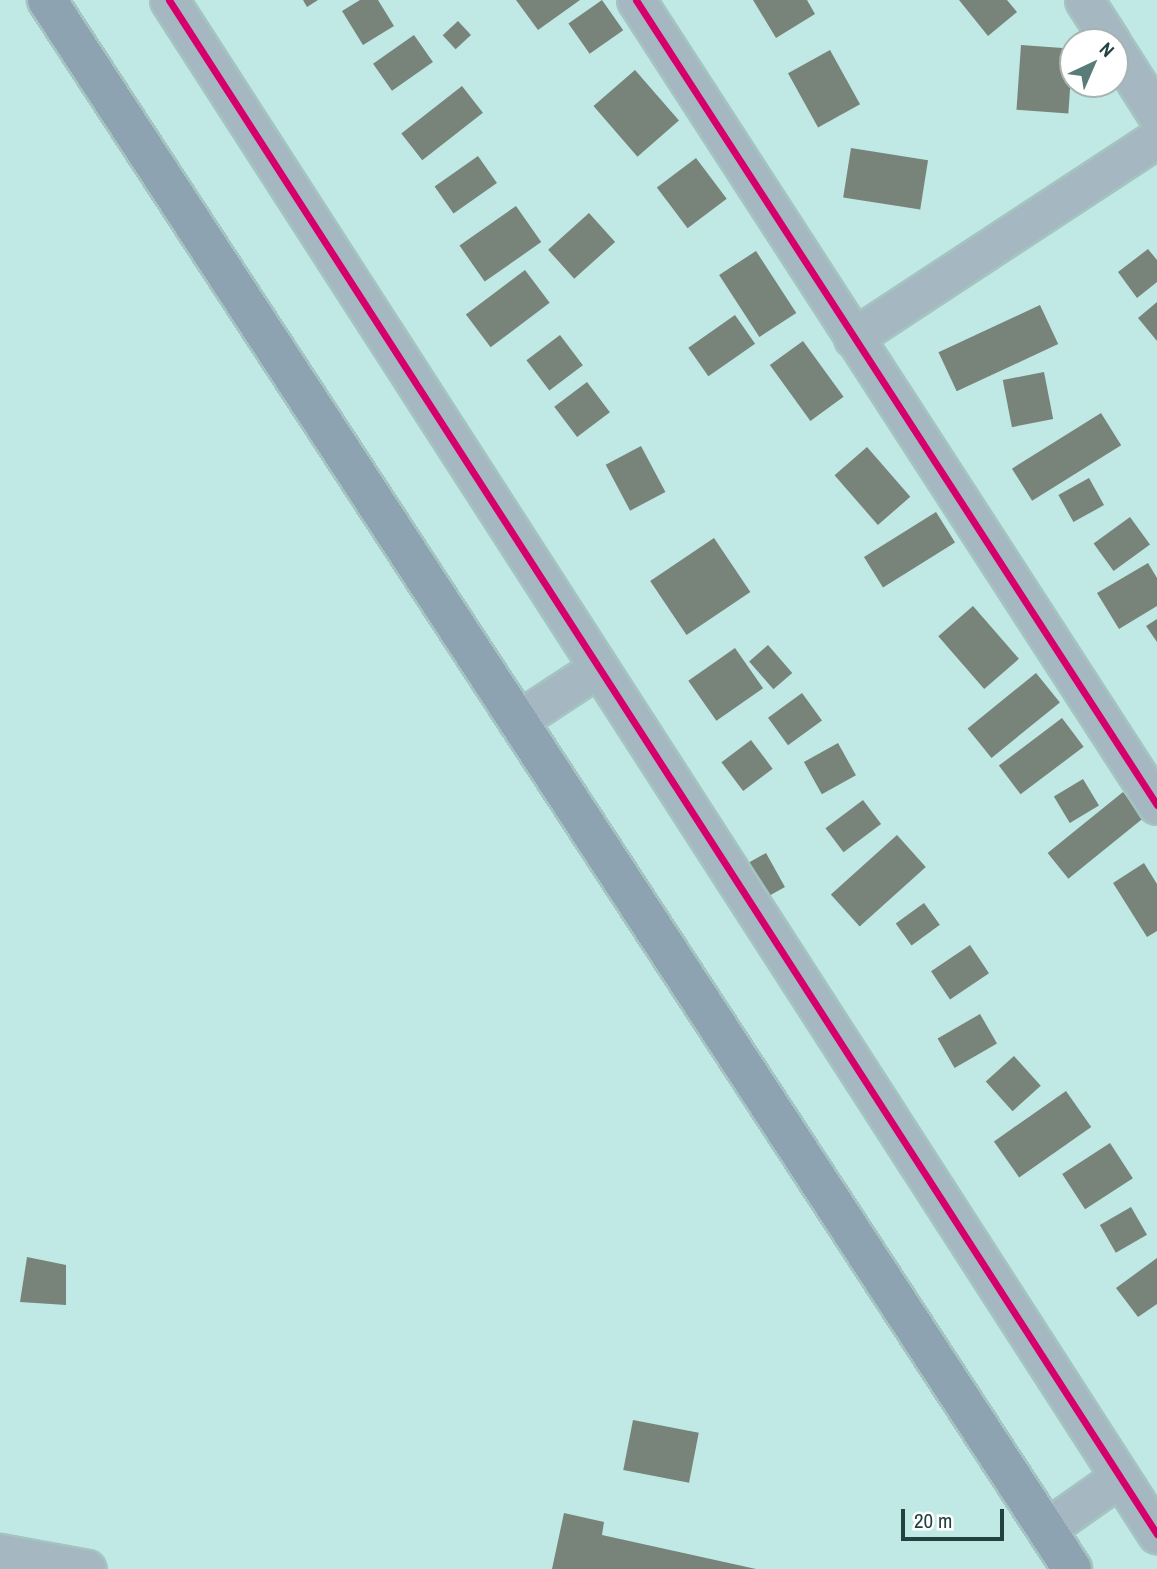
<!DOCTYPE html>
<html>
<head>
<meta charset="utf-8">
<style>
	body { margin:0 }
	#map { position:relative; width:1157px; height:1569px; overflow:hidden; background:#c0e8e5; font-family:"Archivo Narrow",sans-serif }
	div>[style] { position:absolute }
	.building>* { inset:0; background:#788479; transform-origin:0 0 }
	.roads { filter:drop-shadow(2px 0 #a4c4c1) drop-shadow(-2px 0 #a4c4c1) drop-shadow(0 2px #a4c4c1) drop-shadow(0 -2px #a4c4c1) }
	.minor>* { height:37px; margin:-18.5px; padding:0 18.5px; transform-origin:18.5px; border-radius:18.5px; background:#a5b7c1 }
	.major>* { height:38px; margin:-19px; padding:0 19px; transform-origin:19px; border-radius:19px; background:#8da3b1 }
	.cycleway>* { height:7px; margin:-3.5px; padding:0 3.5px; transform-origin:3.5px; border-radius:3.5px; background:#d6006c }
	span { translate:-50% -50%; white-space:nowrap; text-align:center; line-height:1.15; -webkit-text-stroke:7px #fff; paint-order:stroke }
	.north { position:absolute; left:1059px; top:28px; width:70px; height:70px; box-sizing:border-box; background:#fff; border:2px solid #a7b3b2; border-radius:50%; rotate:44deg; font-size:19px; font-weight:700; line-height:28px; text-align:center; color:#22423f }
	.north::after { content:''; display:block; margin:auto; width:24px; height:32px; background:#597c79; clip-path:polygon(50% 0,100% 100%,50% 72%,0 100%) }
	.scale { position:absolute; left:901px; top:1509px; width:103px; height:32px; box-sizing:border-box; border:4px solid #22423f; border-top:0; padding-left:9px; font-size:21px; line-height:24px; white-space:nowrap; color:#22423f; -webkit-text-stroke:5px #fff; paint-order:stroke }
</style>
</head>
<body>
<div id="map">
	<div class="building">
		<i style="clip-path:polygon(303px 0,318px 0,307px 7px)"></i>
		<i style="clip-path:polygon(360px 0,378px 0,394px 26px,363px 45px,342px 11px)"></i>
		<i style="clip-path:polygon(516px 0,580px 0,538px 30px)"></i>
		<i style="left:602px;top:0;width:37px;height:41px;rotate:55deg"></i>
		<i style="clip-path:polygon(753px 0,807px 0,815px 14px,776px 38px)"></i>
		<i style="clip-path:polygon(959px 0,1007px 0,1017px 12px,988px 36px)"></i>
		<i style="left:458px;top:21px;width:19px;height:21px;rotate:47deg"></i>
		<i style="left:414px;top:35px;width:33px;height:50px;rotate:55deg"></i>
		<i style="left:1021px;top:45px;width:52px;height:65px;rotate:4deg"></i>
		<i style="left:830px;top:50px;width:62px;height:48px;rotate:61deg"></i>
		<i style="left:635px;top:70px;width:67px;height:55px;rotate:49deg"></i>
		<i style="left:462px;top:86px;width:34px;height:77px;rotate:52deg"></i>
		<i style="left:851px;top:148px;width:78px;height:50px;rotate:9deg"></i>
		<i style="left:478px;top:156px;width:33px;height:53px;rotate:55deg"></i>
		<i style="left:696px;top:158px;width:51px;height:49px;rotate:53deg"></i>
		<i style="left:516px;top:206px;width:44px;height:69px;rotate:55deg"></i>
		<i style="left:589px;top:213px;width:39px;height:55px;rotate:48deg"></i>
		<i style="clip-path:polygon(1148px 249px,1157px 260px,1157px 282px,1137px 298px,1118px 272px)"></i>
		<i style="left:756px;top:251px;width:74px;height:44px;rotate:57deg"></i>
		<i style="left:525px;top:270px;width:41px;height:74px;rotate:53deg"></i>
		<i style="clip-path:polygon(1157px 302px,1157px 341px,1138px 318px)"></i>
		<i style="left:1040px;top:305px;width:43px;height:112px;rotate:65deg"></i>
		<i style="left:735px;top:315px;width:35px;height:57px;rotate:55deg"></i>
		<i style="left:560px;top:335px;width:38px;height:42px;rotate:53deg"></i>
		<i style="left:803px;top:341px;width:69px;height:41px;rotate:54deg"></i>
		<i style="left:1044px;top:372px;width:48px;height:42px;rotate:79deg"></i>
		<i style="left:587px;top:382px;width:38px;height:41px;rotate:53deg"></i>
		<i style="left:1101px;top:413px;width:38px;height:105px;rotate:58deg"></i>
		<i style="left:641px;top:446px;width:52px;height:40px;rotate:62deg"></i>
		<i style="left:867px;top:447px;width:66px;height:43px;rotate:49deg"></i>
		<i style="left:1089px;top:478px;width:31px;height:35px;rotate:61deg"></i>
		<i style="left:936px;top:512px;width:36px;height:85px;rotate:58deg"></i>
		<i style="left:1130px;top:517px;width:34px;height:45px;rotate:54deg"></i>
		<i style="left:714px;top:538px;width:65px;height:77px;rotate:56deg"></i>
		<i style="clip-path:polygon(1148px 563px,1157px 578px,1157px 606px,1119px 629px,1097px 593px)"></i>
		<i style="left:973px;top:606px;width:70px;height:46px;rotate:49deg"></i>
		<i style="clip-path:polygon(1157px 619px,1157px 642px,1146px 626px)"></i>
		<i style="left:768px;top:645px;width:37px;height:25px;rotate:49deg"></i>
		<i style="left:735px;top:648px;width:49px;height:57px;rotate:55deg"></i>
		<i style="left:1036px;top:673px;width:38px;height:88px;rotate:51deg"></i>
		<i style="left:802px;top:693px;width:34px;height:42px;rotate:54deg"></i>
		<i style="left:1062px;top:718px;width:36px;height:79px;rotate:53deg"></i>
		<i style="left:751px;top:740px;width:36px;height:37px;rotate:53deg"></i>
		<i style="left:838px;top:743px;width:37px;height:39px;rotate:61deg"></i>
		<i style="left:1083px;top:779px;width:31px;height:34px;rotate:59deg"></i>
		<i style="left:1123px;top:792px;width:33px;height:97px;rotate:51deg"></i>
		<i style="left:863px;top:800px;width:30px;height:47px;rotate:53deg"></i>
		<i style="left:897px;top:835px;width:43px;height:89px;rotate:48deg"></i>
		<i style="left:766px;top:853px;width:39px;height:23px;rotate:61deg"></i>
		<i style="clip-path:polygon(1144px 863px,1157px 884px,1157px 931px,1147px 937px,1113px 883px)"></i>
		<i style="left:924px;top:903px;width:27px;height:35px;rotate:54deg"></i>
		<i style="left:970px;top:945px;width:34px;height:47px;rotate:56deg"></i>
		<i style="left:980px;top:1014px;width:34px;height:49px;rotate:60deg"></i>
		<i style="left:1014px;top:1056px;width:40px;height:38px;rotate:48deg"></i>
		<i style="left:1066px;top:1091px;width:44px;height:88px;rotate:55deg"></i>
		<i style="left:1110px;top:1143px;width:42px;height:57px;rotate:57deg"></i>
		<i style="left:1131px;top:1207px;width:32px;height:36px;rotate:60deg"></i>
		<i style="clip-path:polygon(27px 1257px,66px 1265px,66px 1305px,20px 1302px)"></i>
		<i style="clip-path:polygon(1157px 1258px,1157px 1304px,1138px 1317px,1116px 1288px)"></i>
		<i style="left:633px;top:1420px;width:67px;height:51px;rotate:11deg"></i>
		<i style="clip-path:polygon(564px 1513px,604px 1522px,602px 1535px,756px 1569px,552px 1569px)"></i>
	</div>
	<div class="roads">
		<div class="minor">
			<i style="left:169px;top:0;width:1825px;rotate:57.22deg"></i>
			<i style="left:636px;top:0;width:959px;rotate:57.09deg"></i>
			<i style="left:1084px;top:0;width:50px;rotate:57.3deg"></i>
			<i style="left:1115px;top:49px;width:78px;rotate:57.5deg"></i>
			<i style="left:853px;top:338px;width:364px;rotate:-33.3deg"></i>
			<i style="left:517px;top:721px;width:97px;rotate:-33.2deg"></i>
			<i style="left:1046px;top:1529px;width:90px;rotate:-35.1deg"></i>
			<i style="left:0;top:1553px;width:88px;rotate:10.4deg"></i>
		</div>
		<div class="major">
			<i style="left:47px;top:0;width:1874px;rotate:56.84deg"></i>
		</div>
	</div>
	<div class="cycleway">
		<i style="left:169px;top:0;width:1825px;rotate:57.22deg"></i>
		<i style="left:636px;top:0;width:959px;rotate:57.09deg"></i>
	</div>
	<div class="north">N</div>
	<div class="scale">20 m</div>
</div>
</body>
</html>
